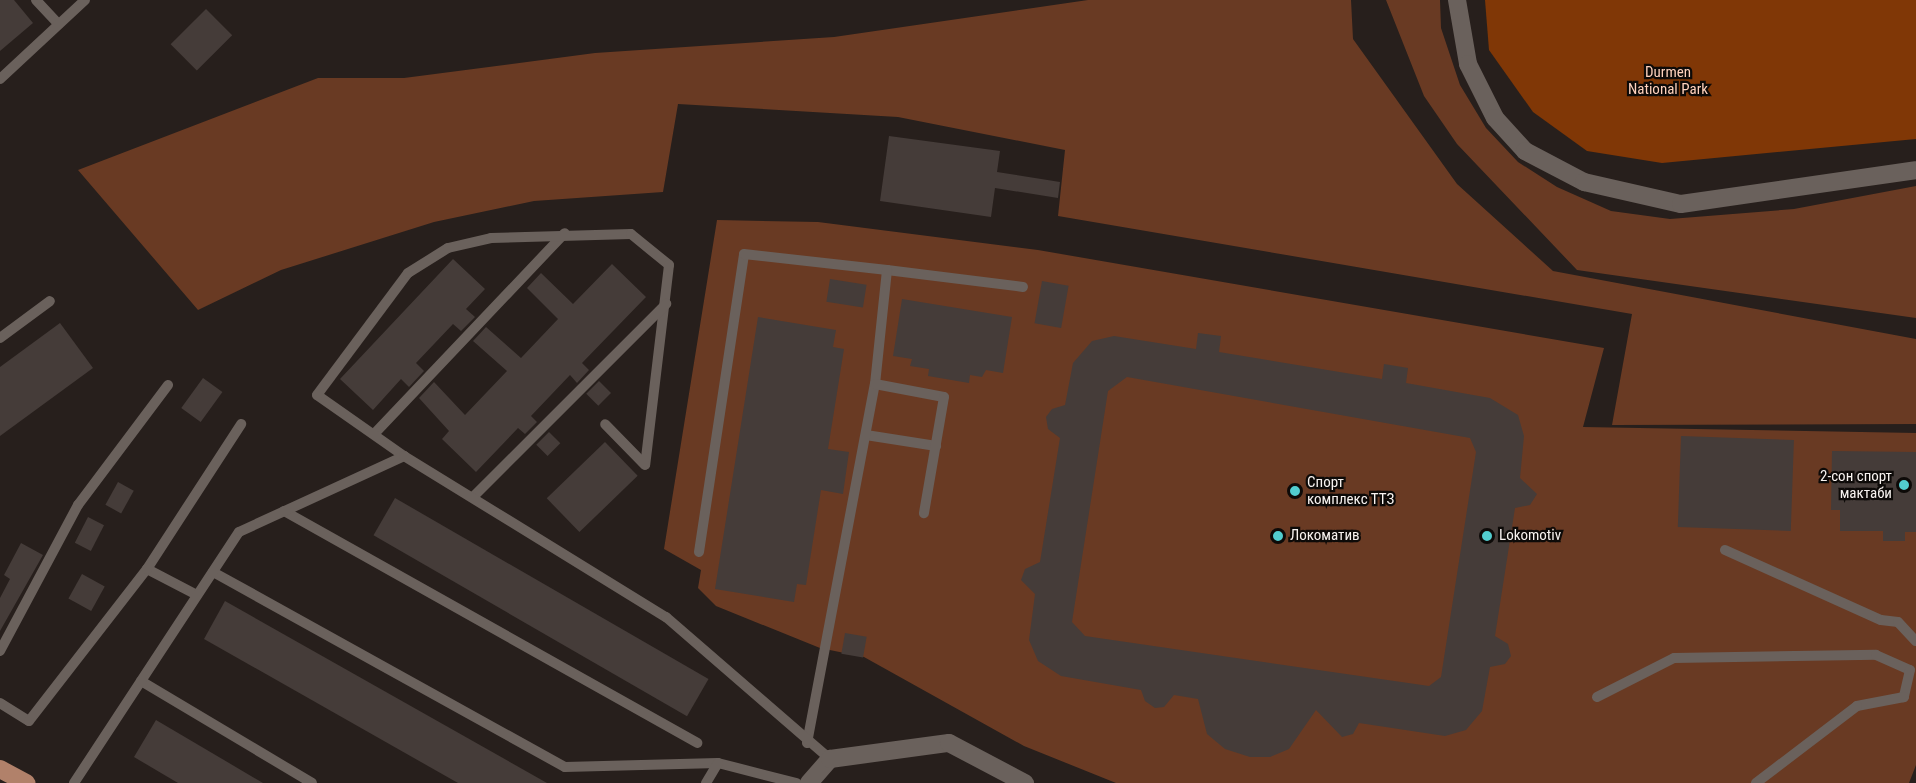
<!DOCTYPE html>
<html>
<head>
<meta charset="utf-8">
<style>
	body { margin:0 }
	#map { position:relative; width:1916px; height:783px; overflow:hidden; background:#271f1c; font-family:"Roboto Condensed",sans-serif }
	div>[style] { position:absolute }
	.green>* { inset:0; background:#693a23 }
	.forest>* { inset:0; background:#803706 }
	.building>* { inset:0; background:#453c39; transform-origin:0 0 }
	.service>* { height:10px; margin:-5px; padding:0 5px; transform-origin:5px; border-radius:5px; background:#6a615c }
	.minor>* { height:18px; margin:-9px; padding:0 9px; transform-origin:9px; border-radius:9px; background:#6a615c }
	.primary>* { height:18px; margin:-9px; padding:0 9px; transform-origin:9px; border-radius:9px; background:#b1816a }
	.dots>* { width:16px; height:16px; translate:-50% -50%; box-sizing:border-box; border:3px solid #0d0a08; border-radius:50% }
	span { translate:-50% -50%; white-space:nowrap; text-align:center; line-height:1.15; -webkit-text-stroke:4.5px #0d0a08; paint-order:stroke }
	.park-label { font-size:15px; color:#ffd2bd }
	.poi-label { font-size:15px; color:#f8f3f0 }
	.right { translate:-100% -50%; text-align:right }
	.left { translate:0 -50%; text-align:left }
</style>
</head>
<body>
<div id="map">
	<div class="green">
		<i style="clip-path:polygon(1088px 0,1351px 0,1353px 39px,1457px 184px,1553px 271px,1916px 339px,1916px 424px,1612px 425px,1632px 314px,1058px 216px,1065px 150px,898px 117px,678px 104px,663px 192px,534px 201px,434px 222px,281px 270px,198px 310px,78px 170px,318px 78px,404px 78px,595px 53px,834px 37px)"></i>
		<i style="clip-path:polygon(1386px 0,1440px 0,1441px 28px,1460px 85px,1486px 128px,1518px 162px,1557px 187px,1611px 211px,1670px 219px,1794px 209px,1916px 186px,1916px 318px,1577px 270px,1457px 144px,1424px 96px)"></i>
		<i style="clip-path:polygon(717px 220px,818px 222px,1038px 250px,1604px 348px,1583px 427px,1916px 433px,1916px 765px,1909px 783px,1116px 783px,1024px 746px,864px 657px,820px 648px,716px 606px,698px 588px,701px 570px,664px 549px)"></i>
	</div>
	<div class="forest">
		<i style="clip-path:polygon(1485px 0,1916px 0,1916px 139px,1662px 163px,1587px 151px,1533px 112px,1489px 50px)"></i>
	</div>
	<div class="building">
		<i style="clip-path:polygon(0 0,14px 0,33px 23px,0 51px)"></i>
		<i style="left:206px;top:9px;width:37px;height:50px;rotate:45deg"></i>
		<i style="clip-path:polygon(889px 136px,1000px 151px,997px 172px,1060px 182px,1058px 198px,995px 188px,991px 217px,880px 201px)"></i>
		<i style="clip-path:polygon(453px 259px,485px 289px,466px 309px,475px 317px,461px 331px,453px 324px,416px 363px,424px 371px,409px 387px,401px 379px,373px 410px,340px 379px)"></i>
		<i style="clip-path:polygon(612px 264px,646px 297px,582px 363px,589px 370px,577px 383px,570px 375px,531px 416px,537px 422px,525px 434px,518px 428px,476px 472px,442px 439px,449px 431px,419px 398px,434px 382px,465px 415px,507px 371px,473px 341px,486px 327px,521px 358px,558px 319px,527px 288px,541px 273px,573px 304px)"></i>
		<i style="left:830px;top:279px;width:37px;height:23px;rotate:9deg"></i>
		<i style="left:1042px;top:281px;width:27px;height:43px;rotate:10deg"></i>
		<i style="clip-path:polygon(902px 299px,1012px 317px,1003px 373px,986px 370px,982px 377px,970px 375px,969px 383px,928px 376px,929px 369px,910px 366px,912px 359px,893px 356px)"></i>
		<i style="clip-path:polygon(758px 317px,836px 330px,833px 347px,844px 349px,828px 449px,849px 452px,843px 494px,821px 490px,806px 585px,797px 584px,794px 602px,715px 589px)"></i>
		<i style="clip-path:polygon(60px 323px,93px 368px,0 436px,0 367px)"></i>
		<i style="clip-path:polygon(evenodd,1198px 333px,1221px 336px,1219px 352px,1382px 379px,1384px 364px,1408px 368px,1406px 383px,1490px 398px,1518px 415px,1524px 436px,1520px 478px,1537px 494px,1530px 505px,1515px 508px,1495px 636px,1508px 644px,1511px 656px,1505px 664px,1490px 667px,1482px 711px,1466px 730px,1445px 736px,1359px 723px,1353px 734px,1342px 737px,1316px 710px,1289px 749px,1270px 757px,1250px 757px,1225px 749px,1207px 734px,1198px 699px,1174px 695px,1164px 707px,1155px 708px,1145px 701px,1141px 690px,1061px 676px,1038px 661px,1029px 640px,1035px 594px,1021px 580px,1025px 569px,1040px 562px,1060px 438px,1048px 429px,1046px 417px,1052px 409px,1065px 405px,1073px 363px,1092px 341px,1114px 336px,1196px 349px,1198px 333px,1127px 377px,1470px 438px,1476px 452px,1441px 677px,1429px 686px,1085px 636px,1072px 622px,1108px 391px,1127px 377px)"></i>
		<i style="left:203px;top:378px;width:24px;height:37px;rotate:36deg"></i>
		<i style="left:599px;top:381px;width:17px;height:18px;rotate:45deg"></i>
		<i style="left:549px;top:432px;width:16px;height:18px;rotate:45deg"></i>
		<i style="left:1681px;top:436px;width:113px;height:91px;rotate:2deg"></i>
		<i style="left:605px;top:442px;width:47px;height:81px;rotate:46deg"></i>
		<i style="clip-path:polygon(1832px 451px,1916px 452px,1916px 532px,1905px 532px,1905px 541px,1883px 541px,1883px 531px,1840px 531px,1840px 510px,1831px 510px)"></i>
		<i style="left:118px;top:482px;width:18px;height:26px;rotate:29deg"></i>
		<i style="left:395px;top:498px;width:362px;height:43px;rotate:30deg"></i>
		<i style="left:88px;top:517px;width:18px;height:29px;rotate:27deg"></i>
		<i style="clip-path:polygon(21px 543px,43px 555px,0 631px,0 598px,10px 579px,4px 575px)"></i>
		<i style="left:82px;top:574px;width:26px;height:28px;rotate:29deg"></i>
		<i style="clip-path:polygon(225px 601px,547px 783px,458px 783px,204px 639px)"></i>
		<i style="left:845px;top:633px;width:22px;height:21px;rotate:10deg"></i>
		<i style="clip-path:polygon(156px 720px,263px 783px,178px 783px,134px 757px)"></i>
	</div>
	<div class="service">
		<i style="left:36px;top:0;width:33px;rotate:47deg"></i>
		<i style="left:0;top:79px;width:116px;rotate:-42.9deg"></i>
		<i style="left:887px;top:270px;width:137px;rotate:7.1deg"></i>
		<i style="left:0;top:338px;width:62px;rotate:-36.5deg"></i>
		<i style="left:376px;top:432px;width:274px;rotate:-46.5deg"></i>
		<i style="left:866px;top:435px;width:71px;rotate:8.9deg"></i>
		<i style="left:404px;top:456px;width:106px;rotate:-145deg"></i>
		<i style="left:317px;top:395px;width:152px;rotate:-53.3deg"></i>
		<i style="left:408px;top:273px;width:47px;rotate:-32deg"></i>
		<i style="left:448px;top:248px;width:44px;rotate:-13.1deg"></i>
		<i style="left:491px;top:238px;width:140px;rotate:-1.6deg"></i>
		<i style="left:631px;top:234px;width:49px;rotate:39.2deg"></i>
		<i style="left:669px;top:265px;width:201px;rotate:96.8deg"></i>
		<i style="left:645px;top:465px;width:57px;rotate:-134.3deg"></i>
		<i style="left:474px;top:496px;width:272px;rotate:-45deg"></i>
		<i style="left:284px;top:511px;width:474px;rotate:29.3deg"></i>
		<i style="left:1725px;top:550px;width:171px;rotate:24.2deg"></i>
		<i style="left:1881px;top:620px;width:17px;rotate:7deg"></i>
		<i style="left:1898px;top:622px;width:26px;rotate:47deg"></i>
		<i style="left:699px;top:552px;width:301px;rotate:-81.4deg"></i>
		<i style="left:744px;top:254px;width:144px;rotate:6.4deg"></i>
		<i style="left:887px;top:270px;width:115px;rotate:96deg"></i>
		<i style="left:147px;top:569px;width:56px;rotate:27.5deg"></i>
		<i style="left:213px;top:572px;width:402px;rotate:29deg"></i>
		<i style="left:565px;top:767px;width:153px;rotate:-1.5deg"></i>
		<i style="left:718px;top:763px;width:81px;rotate:14.4deg"></i>
		<i style="left:0;top:651px;width:166px;rotate:-61.9deg"></i>
		<i style="left:78px;top:505px;width:150px;rotate:-53.1deg"></i>
		<i style="left:141px;top:681px;width:199px;rotate:30.8deg"></i>
		<i style="left:1597px;top:697px;width:86px;rotate:-26.9deg"></i>
		<i style="left:1674px;top:658px;width:202px;rotate:-0.9deg"></i>
		<i style="left:1876px;top:655px;width:37px;rotate:24deg"></i>
		<i style="left:1910px;top:670px;width:28px;rotate:103deg"></i>
		<i style="left:1904px;top:697px;width:48px;rotate:169.2deg"></i>
		<i style="left:1857px;top:706px;width:127px;rotate:142.7deg"></i>
		<i style="left:0;top:703px;width:34px;rotate:32deg"></i>
		<i style="left:29px;top:721px;width:192px;rotate:-52.2deg"></i>
		<i style="left:147px;top:569px;width:173px;rotate:-57deg"></i>
		<i style="left:807px;top:743px;width:365px;rotate:-79.3deg"></i>
		<i style="left:875px;top:384px;width:70px;rotate:10.7deg"></i>
		<i style="left:944px;top:397px;width:118px;rotate:99.8deg"></i>
		<i style="left:74px;top:783px;width:300px;rotate:-56.7deg"></i>
		<i style="left:239px;top:532px;width:182px;rotate:-24.7deg"></i>
		<i style="left:404px;top:456px;width:308px;rotate:31.6deg"></i>
		<i style="left:666px;top:617px;width:217px;rotate:40.9deg"></i>
		<i style="left:706px;top:783px;width:23px;rotate:-59deg"></i>
	</div>
	<div class="minor">
		<i style="left:1457px;top:0;width:65px;rotate:80.2deg"></i>
		<i style="left:1468px;top:64px;width:60px;rotate:63.4deg"></i>
		<i style="left:1495px;top:118px;width:45px;rotate:47.7deg"></i>
		<i style="left:1525px;top:151px;width:67px;rotate:27.7deg"></i>
		<i style="left:1584px;top:182px;width:99px;rotate:12.8deg"></i>
		<i style="left:1681px;top:204px;width:237px;rotate:-8.2deg"></i>
		<i style="left:809px;top:783px;width:32px;rotate:-49deg"></i>
		<i style="left:830px;top:759px;width:120px;rotate:-7.7deg"></i>
		<i style="left:949px;top:743px;width:86px;rotate:27.8deg"></i>
	</div>
	<div class="primary">
		<i style="left:0;top:769px;width:30px;rotate:28deg"></i>
	</div>
	<div class="dots">
		<i style="left:1904px;top:485px;background:#52cdcf"></i>
		<i style="left:1295px;top:491px;background:#52cdcf"></i>
		<i style="left:1278px;top:536px;background:#52cdcf"></i>
		<i style="left:1487px;top:536px;background:#52cdcf"></i>
	</div>
	<div class="park-label">
		<span style="left:1668px;top:81px">Durmen<br>National Park</span>
	</div>
	<div class="poi-label">
		<span class="right" style="left:1892px;top:485px">2-сон спорт<br>мактаби</span>
		<span class="left" style="left:1307px;top:491px">Спорт<br>комплекс ТТЗ</span>
		<span class="left" style="left:1290px;top:536px">Локоматив</span>
		<span class="left" style="left:1499px;top:536px">Lokomotiv</span>
	</div>
</div>
</body>
</html>
